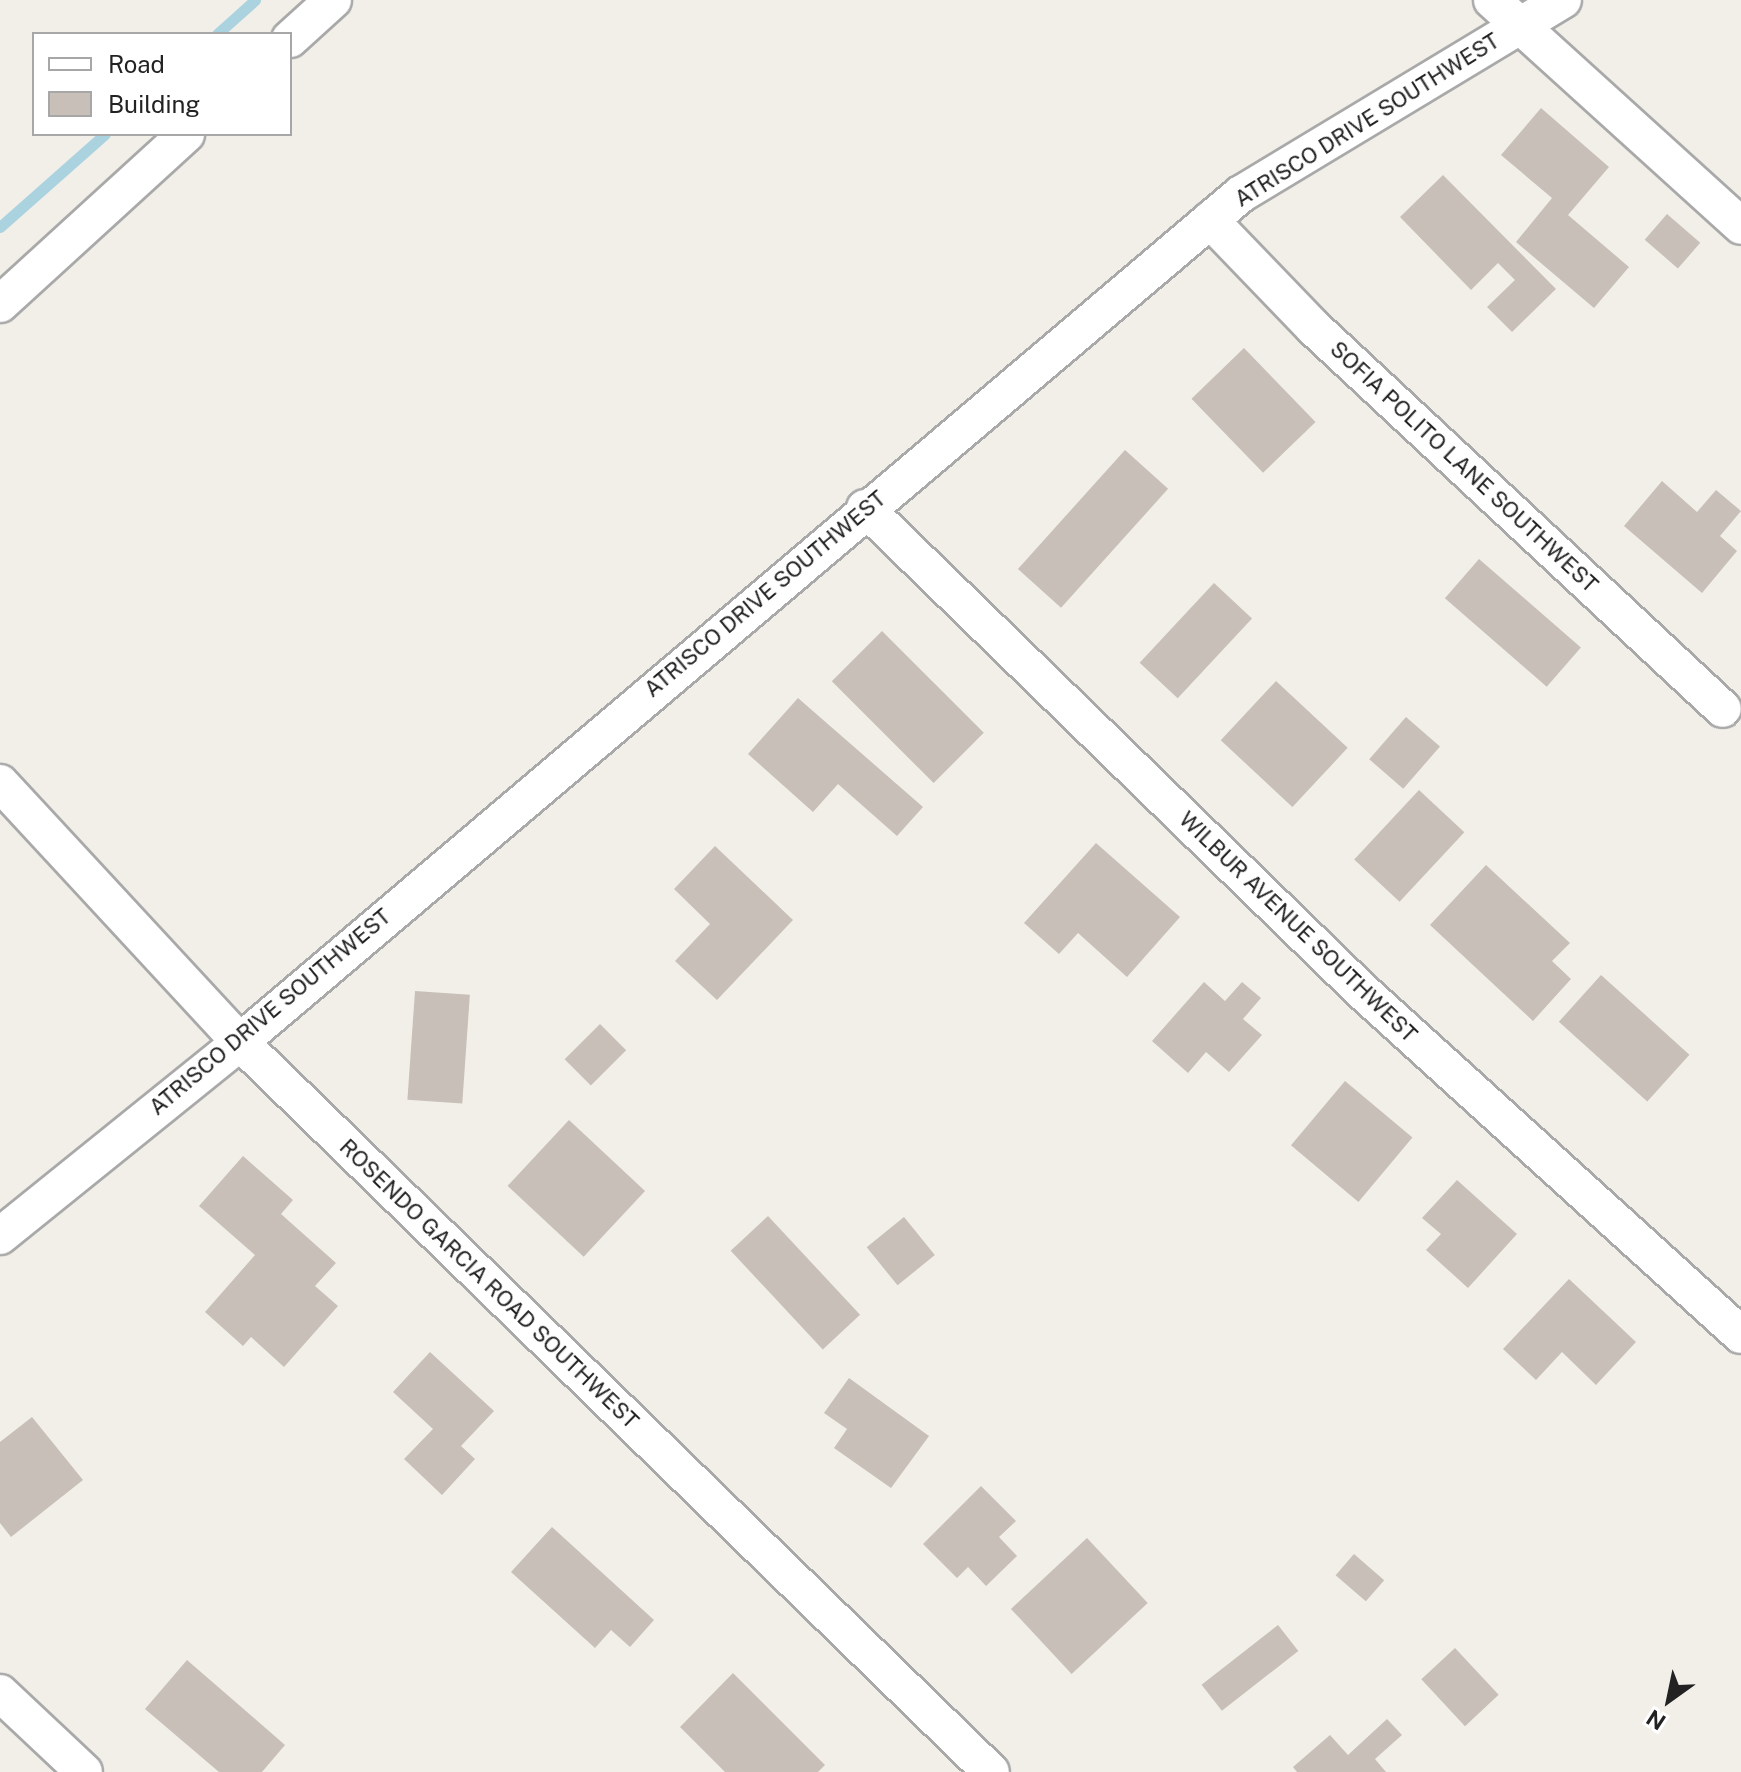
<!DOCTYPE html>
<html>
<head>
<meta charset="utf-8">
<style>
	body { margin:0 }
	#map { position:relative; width:1741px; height:1772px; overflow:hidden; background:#f2efe9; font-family:"Public Sans",sans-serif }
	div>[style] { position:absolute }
	.stream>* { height:11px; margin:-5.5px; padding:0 5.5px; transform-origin:5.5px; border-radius:5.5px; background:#aad3df }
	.building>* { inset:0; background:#c7bfb8; transform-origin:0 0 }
	.roads { filter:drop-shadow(2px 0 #a9a9a9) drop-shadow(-2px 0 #a9a9a9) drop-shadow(0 2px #a9a9a9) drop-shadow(0 -2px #a9a9a9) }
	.minor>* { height:36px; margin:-18px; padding:0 18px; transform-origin:18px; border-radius:18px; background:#fff }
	span { translate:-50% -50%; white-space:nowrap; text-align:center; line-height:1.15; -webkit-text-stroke:6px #fff; paint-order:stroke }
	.street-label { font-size:22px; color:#222 }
	.legend { position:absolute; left:32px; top:32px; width:260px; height:104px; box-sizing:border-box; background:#fff; border:2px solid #a7a7a7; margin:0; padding:10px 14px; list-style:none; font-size:24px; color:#222 }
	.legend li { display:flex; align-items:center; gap:16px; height:40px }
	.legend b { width:40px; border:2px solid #a7a7a7 }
	.north { position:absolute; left:1629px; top:1660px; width:80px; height:80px; -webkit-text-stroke:6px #fff; paint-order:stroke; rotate:213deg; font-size:22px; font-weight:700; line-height:32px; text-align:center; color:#222 }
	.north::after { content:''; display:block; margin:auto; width:28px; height:36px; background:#222; clip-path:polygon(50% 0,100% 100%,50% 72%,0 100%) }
</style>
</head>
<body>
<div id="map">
	<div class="stream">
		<i style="left:217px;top:34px;width:51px;rotate:-41.8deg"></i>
		<i style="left:0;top:227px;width:140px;rotate:-41.5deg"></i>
	</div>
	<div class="building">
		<i style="clip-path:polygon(1541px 108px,1609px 167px,1568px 215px,1629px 267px,1594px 308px,1516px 242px,1552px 198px,1501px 155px)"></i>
		<i style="clip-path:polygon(1443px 175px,1556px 289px,1512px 332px,1487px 307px,1515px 280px,1498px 263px,1471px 290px,1400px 217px)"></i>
		<i style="left:1667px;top:214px;width:44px;height:34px;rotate:41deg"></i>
		<i style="left:1244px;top:348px;width:103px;height:73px;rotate:46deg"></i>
		<i style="left:1125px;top:450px;width:58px;height:160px;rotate:42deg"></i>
		<i style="clip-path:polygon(1662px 481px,1697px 512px,1716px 490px,1741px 511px,1720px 536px,1737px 551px,1702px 593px,1624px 526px)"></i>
		<i style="left:1479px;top:559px;width:135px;height:52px;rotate:41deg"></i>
		<i style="left:1214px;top:583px;width:52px;height:109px;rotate:43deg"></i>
		<i style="left:882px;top:631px;width:144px;height:71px;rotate:45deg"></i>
		<i style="left:1276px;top:681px;width:98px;height:81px;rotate:43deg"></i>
		<i style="clip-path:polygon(798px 698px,923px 807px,897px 836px,838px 784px,813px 812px,748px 754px)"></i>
		<i style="left:1406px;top:717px;width:45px;height:56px;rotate:41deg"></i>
		<i style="left:1419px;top:790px;width:62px;height:95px;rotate:43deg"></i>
		<i style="clip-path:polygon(1096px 843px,1180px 917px,1127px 977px,1078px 933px,1059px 954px,1024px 923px)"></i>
		<i style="clip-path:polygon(715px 846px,793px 920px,717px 1000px,675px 961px,710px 924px,674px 889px)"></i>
		<i style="clip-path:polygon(1486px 865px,1570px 943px,1552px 961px,1571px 979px,1533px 1021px,1430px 925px)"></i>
		<i style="left:1601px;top:975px;width:119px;height:63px;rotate:42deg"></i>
		<i style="clip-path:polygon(1204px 982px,1225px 1001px,1242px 982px,1261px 998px,1243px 1019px,1262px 1035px,1229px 1072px,1206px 1052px,1188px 1073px,1152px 1041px)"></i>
		<i style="left:415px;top:991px;width:55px;height:109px;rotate:4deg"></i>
		<i style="left:600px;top:1024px;width:37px;height:50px;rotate:45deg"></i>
		<i style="left:1345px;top:1081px;width:88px;height:84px;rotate:40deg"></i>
		<i style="left:569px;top:1120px;width:104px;height:90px;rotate:43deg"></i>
		<i style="clip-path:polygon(243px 1156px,293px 1200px,281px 1214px,336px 1263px,315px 1286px,338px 1306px,284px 1367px,251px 1337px,243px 1346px,205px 1312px,255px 1255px,199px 1206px)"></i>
		<i style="clip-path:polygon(1457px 1180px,1517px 1234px,1468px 1288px,1426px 1250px,1441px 1234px,1422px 1218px)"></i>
		<i style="left:768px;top:1216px;width:135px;height:51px;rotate:47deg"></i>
		<i style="left:904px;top:1217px;width:49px;height:48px;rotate:51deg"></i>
		<i style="clip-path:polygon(1569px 1279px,1636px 1342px,1596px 1385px,1562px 1352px,1536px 1380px,1503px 1349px)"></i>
		<i style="clip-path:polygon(430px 1352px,494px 1411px,461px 1446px,475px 1459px,442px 1495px,404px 1459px,433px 1429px,393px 1392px)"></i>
		<i style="clip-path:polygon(849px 1378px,929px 1436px,891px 1488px,834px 1448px,847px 1429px,824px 1413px)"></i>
		<i style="clip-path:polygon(32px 1417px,83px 1480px,11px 1537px,0 1523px,0 1442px)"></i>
		<i style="clip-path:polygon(981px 1486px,1016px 1521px,999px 1537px,1017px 1556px,986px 1586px,968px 1567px,957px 1578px,923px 1544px)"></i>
		<i style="clip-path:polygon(552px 1527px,654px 1620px,630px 1647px,611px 1630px,595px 1648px,511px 1572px)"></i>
		<i style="left:1087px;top:1538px;width:89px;height:104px;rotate:47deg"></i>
		<i style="left:1354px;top:1554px;width:40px;height:28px;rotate:41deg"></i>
		<i style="left:1278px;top:1625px;width:33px;height:97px;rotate:52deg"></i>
		<i style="left:1455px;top:1648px;width:64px;height:46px;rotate:47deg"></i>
		<i style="clip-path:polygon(187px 1660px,285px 1745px,262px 1772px,219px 1772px,145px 1709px)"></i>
		<i style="clip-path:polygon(733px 1673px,825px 1765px,818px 1772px,725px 1772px,680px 1727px)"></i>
		<i style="clip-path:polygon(1387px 1719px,1402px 1735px,1375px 1759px,1386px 1772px,1297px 1772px,1293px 1767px,1330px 1735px,1348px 1755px)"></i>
	</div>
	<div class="roads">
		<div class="minor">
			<i style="left:1492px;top:0;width:336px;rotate:42.2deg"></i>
			<i style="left:290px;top:39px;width:58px;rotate:-42.2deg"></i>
			<i style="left:1210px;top:220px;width:149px;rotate:46.1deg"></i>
			<i style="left:1313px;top:327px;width:560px;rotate:42.98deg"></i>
			<i style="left:0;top:304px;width:252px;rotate:-42.4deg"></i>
			<i style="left:865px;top:508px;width:692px;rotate:44.18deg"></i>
			<i style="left:1361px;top:990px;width:513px;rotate:42.24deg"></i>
			<i style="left:0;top:783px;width:353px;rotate:47.2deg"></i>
			<i style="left:240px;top:1042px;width:1047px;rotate:44.19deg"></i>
			<i style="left:0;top:1236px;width:309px;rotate:-38.9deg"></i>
			<i style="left:240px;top:1042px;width:1312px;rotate:-40.27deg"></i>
			<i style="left:1241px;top:194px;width:376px;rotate:-31.1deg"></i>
			<i style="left:0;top:1693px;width:115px;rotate:43.2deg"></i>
		</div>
	</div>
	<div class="street-label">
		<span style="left:1367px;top:120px;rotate:-32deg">ATRISCO DRIVE SOUTHWEST</span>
		<span style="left:1464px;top:467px;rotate:43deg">SOFIA POLITO LANE SOUTHWEST</span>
		<span style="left:765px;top:594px;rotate:-40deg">ATRISCO DRIVE SOUTHWEST</span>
		<span style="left:1298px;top:927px;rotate:44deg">WILBUR AVENUE SOUTHWEST</span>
		<span style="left:270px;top:1012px;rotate:-40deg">ATRISCO DRIVE SOUTHWEST</span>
		<span style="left:489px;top:1284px;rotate:44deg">ROSENDO GARCIA ROAD SOUTHWEST</span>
	</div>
	<ul class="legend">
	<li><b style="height:10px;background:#fff"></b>Road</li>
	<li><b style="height:22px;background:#c7bfb8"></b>Building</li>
	</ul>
	<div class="north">N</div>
</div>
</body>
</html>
